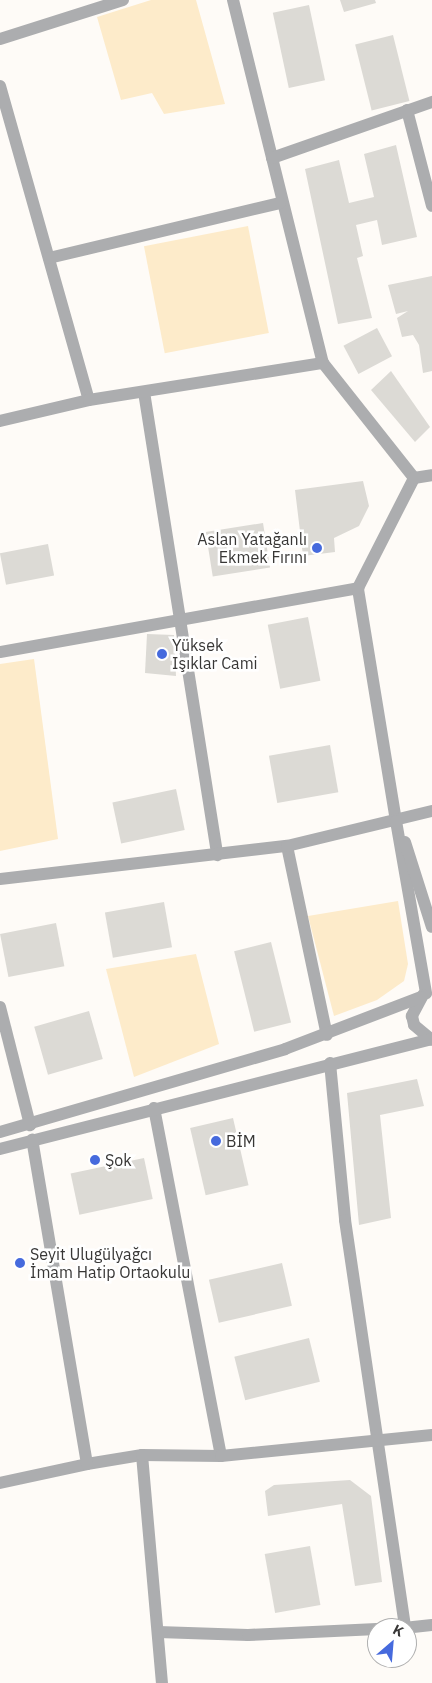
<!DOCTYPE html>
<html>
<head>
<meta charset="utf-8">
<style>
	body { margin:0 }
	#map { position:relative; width:432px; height:1683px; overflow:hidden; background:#fefbf7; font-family:"IBM Plex Sans",sans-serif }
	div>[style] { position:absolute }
	.green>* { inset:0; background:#fdebca; transform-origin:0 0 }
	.building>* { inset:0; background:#dcdad5; transform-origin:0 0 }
	.minor>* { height:12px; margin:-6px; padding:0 6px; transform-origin:6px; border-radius:6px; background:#acadaf }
	.tertiary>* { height:12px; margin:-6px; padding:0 6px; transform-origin:6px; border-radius:6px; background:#acadaf }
	.dots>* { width:14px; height:14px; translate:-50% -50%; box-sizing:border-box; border:2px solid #fff; border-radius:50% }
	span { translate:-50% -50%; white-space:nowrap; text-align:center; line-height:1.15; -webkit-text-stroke:5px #fff; paint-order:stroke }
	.poi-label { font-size:16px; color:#383736 }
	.right { translate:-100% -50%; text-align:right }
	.left { translate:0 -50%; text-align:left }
	.north { position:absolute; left:367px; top:1618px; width:50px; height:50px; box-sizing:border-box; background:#fff; border:1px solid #afafaf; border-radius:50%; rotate:27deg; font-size:14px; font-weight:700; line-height:20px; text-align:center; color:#383736 }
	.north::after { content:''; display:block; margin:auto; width:18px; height:22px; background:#466add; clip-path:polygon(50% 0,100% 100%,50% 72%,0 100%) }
</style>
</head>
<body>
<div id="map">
	<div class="green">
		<i style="clip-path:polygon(151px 0,196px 0,225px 104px,164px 114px,152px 93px,121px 100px,97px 17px)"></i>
		<i style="left:248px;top:226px;width:109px;height:106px;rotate:79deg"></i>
		<i style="clip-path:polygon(34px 659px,58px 839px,0 851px,0 664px)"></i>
		<i style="clip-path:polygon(398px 901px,408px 964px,404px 981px,377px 1000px,334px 1016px,308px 916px)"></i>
		<i style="clip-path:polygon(196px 954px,219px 1044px,134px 1077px,106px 969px)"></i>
	</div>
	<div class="building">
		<i style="clip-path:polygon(340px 0,375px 0,376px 3px,344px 12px)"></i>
		<i style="left:309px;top:5px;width:77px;height:37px;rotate:78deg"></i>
		<i style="left:393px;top:35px;width:68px;height:39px;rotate:76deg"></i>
		<i style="clip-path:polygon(396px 145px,417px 237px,382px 245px,377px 220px,356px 225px,363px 256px,357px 258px,372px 318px,338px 324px,305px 169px,339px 160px,349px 203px,374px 197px,364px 154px)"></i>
		<i style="clip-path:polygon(432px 276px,432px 371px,423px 373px,419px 345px,413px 335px,402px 337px,397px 318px,408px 311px,396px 314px,388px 285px)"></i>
		<i style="left:377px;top:328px;width:32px;height:38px;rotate:62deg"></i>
		<i style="clip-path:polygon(391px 371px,430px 427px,415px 442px,371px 390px)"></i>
		<i style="clip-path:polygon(363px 481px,369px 506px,359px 526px,334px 538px,335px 552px,303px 556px,295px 490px)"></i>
		<i style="left:263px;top:523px;width:45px;height:58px;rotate:81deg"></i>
		<i style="left:48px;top:544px;width:32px;height:49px;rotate:79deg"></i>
		<i style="left:308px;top:617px;width:65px;height:41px;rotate:79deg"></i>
		<i style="clip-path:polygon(147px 634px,174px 635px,176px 676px,145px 673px)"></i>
		<i style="left:330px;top:745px;width:48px;height:62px;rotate:80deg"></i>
		<i style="left:176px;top:789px;width:42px;height:65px;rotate:78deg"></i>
		<i style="left:164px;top:902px;width:46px;height:60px;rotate:80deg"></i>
		<i style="left:56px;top:923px;width:44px;height:57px;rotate:79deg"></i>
		<i style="left:271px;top:942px;width:83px;height:38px;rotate:76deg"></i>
		<i style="left:89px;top:1011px;width:50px;height:57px;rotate:74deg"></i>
		<i style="clip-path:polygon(417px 1079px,424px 1106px,380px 1115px,391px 1218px,359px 1225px,347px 1093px)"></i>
		<i style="left:233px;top:1118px;width:69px;height:44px;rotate:77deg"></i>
		<i style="left:144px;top:1158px;width:42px;height:75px;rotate:78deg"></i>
		<i style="left:282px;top:1263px;width:44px;height:75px;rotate:77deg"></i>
		<i style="left:309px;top:1338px;width:45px;height:77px;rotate:76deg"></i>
		<i style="clip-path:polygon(350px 1480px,371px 1496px,382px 1582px,355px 1586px,342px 1504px,268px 1516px,265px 1491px,274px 1485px)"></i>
		<i style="left:310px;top:1546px;width:60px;height:46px;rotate:80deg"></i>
	</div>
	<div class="minor">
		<i style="left:233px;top:0;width:374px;rotate:76.1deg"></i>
		<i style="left:323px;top:363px;width:147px;rotate:51.6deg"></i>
		<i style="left:0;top:39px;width:129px;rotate:-17.6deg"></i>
		<i style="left:0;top:86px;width:326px;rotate:74.2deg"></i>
		<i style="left:407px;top:110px;width:99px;rotate:75.4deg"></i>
		<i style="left:272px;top:158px;width:170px;rotate:-19.3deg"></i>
		<i style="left:49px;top:258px;width:237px;rotate:-13.4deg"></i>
		<i style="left:144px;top:392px;width:469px;rotate:81deg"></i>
		<i style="left:0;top:421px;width:91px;rotate:-13.3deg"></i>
		<i style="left:89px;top:400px;width:237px;rotate:-9deg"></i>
		<i style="left:0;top:652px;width:364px;rotate:-10.1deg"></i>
		<i style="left:396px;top:821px;width:236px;rotate:-99.3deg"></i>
		<i style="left:358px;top:588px;width:123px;rotate:-63deg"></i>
		<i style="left:414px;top:478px;width:18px;rotate:-9deg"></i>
		<i style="left:287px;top:846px;width:193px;rotate:78.1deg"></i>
		<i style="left:0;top:879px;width:289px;rotate:-6.6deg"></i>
		<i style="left:287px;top:846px;width:149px;rotate:-13.6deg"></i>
		<i style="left:0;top:1007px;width:122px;rotate:75.7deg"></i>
		<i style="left:330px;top:1063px;width:158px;rotate:84.5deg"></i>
		<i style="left:345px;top:1220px;width:412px;rotate:81.6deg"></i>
		<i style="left:154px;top:1108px;width:354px;rotate:79.1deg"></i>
		<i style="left:142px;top:1455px;width:229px;rotate:85deg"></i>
		<i style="left:87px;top:1464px;width:56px;rotate:-9.3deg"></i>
		<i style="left:142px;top:1455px;width:79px;rotate:0.7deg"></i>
		<i style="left:221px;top:1456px;width:212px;rotate:-5.7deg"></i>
		<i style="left:0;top:1483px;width:89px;rotate:-12.3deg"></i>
		<i style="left:87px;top:1464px;width:329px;rotate:-99.6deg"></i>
		<i style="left:404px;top:1628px;width:28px;rotate:-6deg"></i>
		<i style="left:158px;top:1632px;width:90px;rotate:1.9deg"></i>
		<i style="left:248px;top:1635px;width:129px;rotate:-2.7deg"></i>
	</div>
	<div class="tertiary">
		<i style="left:396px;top:821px;width:175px;rotate:80.1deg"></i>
		<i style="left:405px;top:842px;width:89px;rotate:72.4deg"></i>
		<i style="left:423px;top:995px;width:24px;rotate:118deg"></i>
		<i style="left:412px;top:1016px;width:9px;rotate:77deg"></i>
		<i style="left:414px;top:1025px;width:23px;rotate:40deg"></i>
		<i style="left:0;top:1132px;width:297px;rotate:-16.2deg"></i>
		<i style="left:285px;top:1049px;width:146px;rotate:-20.9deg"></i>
		<i style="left:0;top:1149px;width:443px;rotate:-14.3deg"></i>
	</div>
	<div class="dots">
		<i style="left:317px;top:548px;background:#466add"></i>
		<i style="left:162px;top:654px;background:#466add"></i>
		<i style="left:216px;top:1141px;background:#466add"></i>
		<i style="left:95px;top:1160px;background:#466add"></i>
		<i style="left:20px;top:1263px;background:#466add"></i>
	</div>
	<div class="poi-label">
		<span class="right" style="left:307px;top:548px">Aslan Yatağanlı<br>Ekmek Fırını</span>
		<span class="left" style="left:172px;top:654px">Yüksek<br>Işıklar Cami</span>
		<span class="left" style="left:226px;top:1141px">BİM</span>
		<span class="left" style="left:105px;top:1160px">Şok</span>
		<span class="left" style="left:30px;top:1263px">Seyit Ulugülyağcı<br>İmam Hatip Ortaokulu</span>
	</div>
	<div class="north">K</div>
</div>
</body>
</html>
